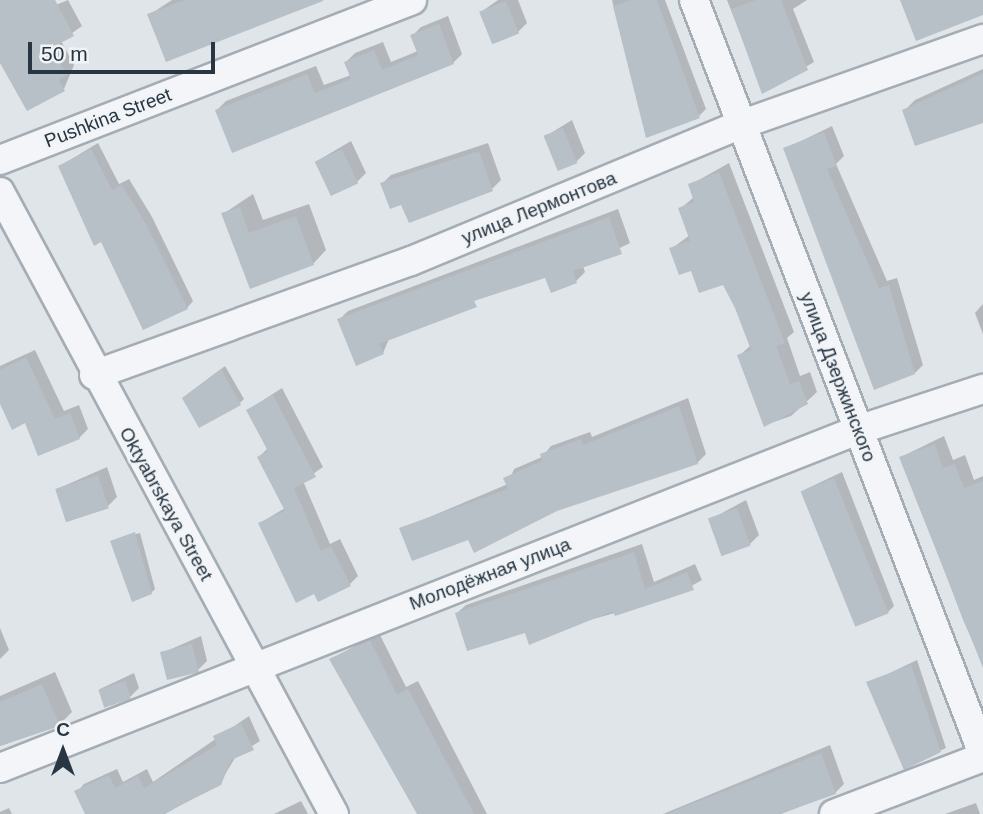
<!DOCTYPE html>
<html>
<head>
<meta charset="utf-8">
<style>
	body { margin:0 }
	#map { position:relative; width:983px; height:814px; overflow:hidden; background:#e0e5ea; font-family:Arial,sans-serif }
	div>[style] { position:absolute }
	.shadow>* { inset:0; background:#0003 }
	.building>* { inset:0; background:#b7bfc7; transform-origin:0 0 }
	.roads { filter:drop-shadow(2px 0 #a5adb4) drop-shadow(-2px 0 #a5adb4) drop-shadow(0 2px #a5adb4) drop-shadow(0 -2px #a5adb4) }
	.street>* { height:28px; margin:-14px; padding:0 14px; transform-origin:14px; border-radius:14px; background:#f3f5f8 }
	span { translate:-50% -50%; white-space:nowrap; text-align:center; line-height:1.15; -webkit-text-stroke:5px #f0f4f7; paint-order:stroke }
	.street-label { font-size:19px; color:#283542 }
	.north { position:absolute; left:28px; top:716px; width:70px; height:70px; -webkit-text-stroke:5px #f0f4f7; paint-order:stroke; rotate:0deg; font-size:19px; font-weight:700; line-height:28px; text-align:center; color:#283542 }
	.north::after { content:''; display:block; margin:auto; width:24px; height:32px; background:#283542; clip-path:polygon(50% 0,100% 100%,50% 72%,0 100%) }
	.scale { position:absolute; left:28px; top:42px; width:187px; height:32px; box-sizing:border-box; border:4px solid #283542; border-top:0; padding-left:9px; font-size:21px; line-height:24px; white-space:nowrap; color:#283542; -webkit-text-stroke:5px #f0f4f7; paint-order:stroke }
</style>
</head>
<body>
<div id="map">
	<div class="shadow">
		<i style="clip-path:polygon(0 0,35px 0,41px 11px,68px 0,82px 26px,61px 41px,74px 65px,64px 89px,0 55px)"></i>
		<i style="clip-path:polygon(172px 0,319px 0,149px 15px)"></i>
		<i style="clip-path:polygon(498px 0,518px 0,527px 23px,518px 32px,481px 12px)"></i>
		<i style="clip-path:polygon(612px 0,665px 0,706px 109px,699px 116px,647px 136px)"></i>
		<i style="clip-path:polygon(727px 0,807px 0,793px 9px,814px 62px,763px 92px)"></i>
		<i style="clip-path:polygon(448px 16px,462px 54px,453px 63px,233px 151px,217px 110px,226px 101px,316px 66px,324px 85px,351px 75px,346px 62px,355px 53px,383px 42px,391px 62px,418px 51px,412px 36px,421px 27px)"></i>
		<i style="clip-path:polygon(983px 69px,983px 121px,904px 111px,915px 100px)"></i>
		<i style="clip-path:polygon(572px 120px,585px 153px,576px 162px,546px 136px)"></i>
		<i style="clip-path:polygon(832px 126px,844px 156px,836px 164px,887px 281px,897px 278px,923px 365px,915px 373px,785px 149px)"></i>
		<i style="clip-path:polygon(351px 141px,366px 173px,357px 182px,317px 161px)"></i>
		<i style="clip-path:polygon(98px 143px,119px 184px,129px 179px,152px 217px,193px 301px,187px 308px,60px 166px)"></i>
		<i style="clip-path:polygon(488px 143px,501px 180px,492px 189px,382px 184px,391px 175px)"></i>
		<i style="clip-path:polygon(729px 163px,794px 332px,787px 338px,800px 376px,810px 372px,817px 392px,791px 416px,765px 425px,739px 356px,751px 345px,737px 307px,723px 282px,692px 269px,671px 249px,690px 235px,680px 209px,694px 197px,690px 185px)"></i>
		<i style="clip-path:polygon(253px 194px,263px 220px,309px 204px,326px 250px,313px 264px,251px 287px,223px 214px)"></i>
		<i style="clip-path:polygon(618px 209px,630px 243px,583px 266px,585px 272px,576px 281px,546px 276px,485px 296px,389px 339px,383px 353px,339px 320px,348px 311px)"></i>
		<i style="clip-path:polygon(983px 304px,983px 334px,975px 313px)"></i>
		<i style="clip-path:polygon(35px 350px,64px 411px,79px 405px,88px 429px,79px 438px,26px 421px,0 400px,0 366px)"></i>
		<i style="clip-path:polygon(225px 366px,244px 399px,240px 403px,188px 394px)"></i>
		<i style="clip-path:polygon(282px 388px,323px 467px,303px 481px,330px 544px,340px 539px,358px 576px,350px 584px,314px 592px,260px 523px,285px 508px,259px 457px,267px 449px,248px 410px)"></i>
		<i style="clip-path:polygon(688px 398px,706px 454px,697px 463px,469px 538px,401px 529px,508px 484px,514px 469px,542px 457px,551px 446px,590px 432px,592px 437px)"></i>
		<i style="clip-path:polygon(944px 436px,953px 460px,965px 455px,974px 480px,983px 476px,983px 643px,974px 644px,964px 622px,901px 457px)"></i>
		<i style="clip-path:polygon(107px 467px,117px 497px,108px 506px,57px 489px)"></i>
		<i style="clip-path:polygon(842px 472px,894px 606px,887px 613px,802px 491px)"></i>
		<i style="clip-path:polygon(746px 500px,759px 535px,750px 544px,711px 519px)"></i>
		<i style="clip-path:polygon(140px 533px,155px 589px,151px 593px,112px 541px)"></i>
		<i style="clip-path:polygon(642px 544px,654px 582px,695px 564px,702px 580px,670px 598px,560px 628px,457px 613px,466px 605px)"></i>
		<i style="clip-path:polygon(0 628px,9px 650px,0 659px)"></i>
		<i style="clip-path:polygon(379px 633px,406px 687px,418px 681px,487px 814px,421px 814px,331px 659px)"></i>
		<i style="clip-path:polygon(201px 636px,207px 661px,198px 670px,162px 653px)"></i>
		<i style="clip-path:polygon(917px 660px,946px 748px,905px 767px,869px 683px)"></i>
		<i style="clip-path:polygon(55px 672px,72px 712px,59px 725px,0 746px,0 696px)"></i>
		<i style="clip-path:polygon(134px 673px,139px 688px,130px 697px,100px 689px)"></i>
		<i style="clip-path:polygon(249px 716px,260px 741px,236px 756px,220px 783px,165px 814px,87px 814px,77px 792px,84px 784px,117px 769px,123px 782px,147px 769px,153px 782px)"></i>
		<i style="clip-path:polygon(830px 745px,844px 784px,835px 793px,781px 814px,663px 814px)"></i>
		<i style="clip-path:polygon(301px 801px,308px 814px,274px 814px)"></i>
		<i style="clip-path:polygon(976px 803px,980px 814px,945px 814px)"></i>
		<i style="clip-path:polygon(9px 808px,12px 814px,0 814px,0 812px)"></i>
	</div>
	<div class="building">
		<i style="clip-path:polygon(0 0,55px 0,74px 36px,51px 48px,67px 75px,59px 80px,65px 91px,27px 111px,0 63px)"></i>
		<i style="clip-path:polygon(185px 0,323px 0,323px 1px,166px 62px,147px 14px)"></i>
		<i style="clip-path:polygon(632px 0,657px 0,700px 118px,646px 138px,613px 6px)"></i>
		<i style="clip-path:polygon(756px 0,781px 0,808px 70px,762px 94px,731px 9px)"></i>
		<i style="clip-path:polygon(900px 0,983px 0,983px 15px,916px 41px)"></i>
		<i style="left:506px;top:1px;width:35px;height:29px;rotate:68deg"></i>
		<i style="clip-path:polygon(439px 24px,454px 64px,232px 153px,215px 110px,307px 74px,315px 93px,351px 79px,344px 62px,374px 50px,382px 70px,418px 55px,410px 35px)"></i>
		<i style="clip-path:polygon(983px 73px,983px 123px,915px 146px,902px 110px)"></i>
		<i style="left:563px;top:128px;width:38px;height:21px;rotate:68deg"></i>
		<i style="clip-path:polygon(824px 132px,837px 166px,827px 169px,879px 288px,889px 285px,915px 374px,874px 390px,783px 148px)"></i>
		<i style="clip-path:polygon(91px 149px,112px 190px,122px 185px,146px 224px,188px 309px,143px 330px,101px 242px,94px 246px,58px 166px)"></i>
		<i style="left:342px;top:149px;width:38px;height:30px;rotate:65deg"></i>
		<i style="clip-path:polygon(479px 151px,493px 191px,409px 223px,401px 205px,390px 209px,380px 183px)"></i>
		<i style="clip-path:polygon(719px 172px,785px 343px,776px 346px,790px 384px,799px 381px,808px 404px,764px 427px,737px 355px,751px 350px,735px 308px,723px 285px,699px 293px,691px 271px,679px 275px,669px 248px,690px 241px,678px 208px,694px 202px,688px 184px)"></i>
		<i style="clip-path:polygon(240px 207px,249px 233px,296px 216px,314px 265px,250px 289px,221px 213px)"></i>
		<i style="clip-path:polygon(609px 217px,622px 254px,573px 271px,577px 283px,551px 293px,545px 278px,474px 301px,477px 307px,379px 344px,384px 354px,356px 366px,337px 319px)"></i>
		<i style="clip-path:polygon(26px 357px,55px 419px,70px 413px,80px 439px,38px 456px,25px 423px,12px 430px,0 404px,0 370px)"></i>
		<i style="clip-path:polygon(221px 369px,241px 405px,199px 428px,182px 398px)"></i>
		<i style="clip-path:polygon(273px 395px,316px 477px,294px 488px,321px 551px,331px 546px,351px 586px,318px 602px,314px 594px,296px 603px,258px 523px,285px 511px,257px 457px,268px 451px,246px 410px)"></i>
		<i style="clip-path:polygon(679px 406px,698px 464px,557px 511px,474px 553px,468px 540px,412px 561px,399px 528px,508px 489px,503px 478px,542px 461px,540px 454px,581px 439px,583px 445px)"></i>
		<i style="clip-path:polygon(935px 444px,943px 468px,955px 464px,964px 488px,983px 481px,983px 668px,899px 457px)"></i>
		<i style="left:98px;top:475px;width:35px;height:45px;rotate:72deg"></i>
		<i style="left:834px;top:478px;width:146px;height:36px;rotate:68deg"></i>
		<i style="left:737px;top:508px;width:40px;height:31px;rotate:70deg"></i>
		<i style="clip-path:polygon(135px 532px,152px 594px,132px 602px,110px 541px)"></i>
		<i style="clip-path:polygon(634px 552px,645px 589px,687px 572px,694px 590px,615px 616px,613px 611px,529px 645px,525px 633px,467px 651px,455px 613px)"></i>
		<i style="clip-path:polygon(370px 640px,397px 695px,408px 689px,474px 814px,417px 814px,329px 659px)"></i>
		<i style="left:192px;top:644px;width:29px;height:33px;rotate:76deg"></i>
		<i style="clip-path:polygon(911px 665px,941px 752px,904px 770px,866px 682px)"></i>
		<i style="left:125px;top:681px;width:19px;height:28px;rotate:72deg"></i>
		<i style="clip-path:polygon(42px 684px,60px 726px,0 746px,0 702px)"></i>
		<i style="clip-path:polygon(241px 723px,254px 750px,231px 760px,221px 785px,163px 814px,85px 814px,74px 791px,109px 775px,115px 788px,138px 776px,144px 788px,217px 745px,213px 736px)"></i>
		<i style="clip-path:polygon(821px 753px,836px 794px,779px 814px,666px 814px)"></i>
	</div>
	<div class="roads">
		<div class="street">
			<i style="left:694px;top:0;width:807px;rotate:69.03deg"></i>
			<i style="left:0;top:160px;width:442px;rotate:-21.2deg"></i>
			<i style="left:0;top:192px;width:706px;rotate:61.77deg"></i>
			<i style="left:94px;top:375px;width:337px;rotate:-19.8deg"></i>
			<i style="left:411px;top:261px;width:356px;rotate:-22.5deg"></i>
			<i style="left:740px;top:125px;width:258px;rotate:-19.5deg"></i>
			<i style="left:0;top:768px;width:922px;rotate:-21.5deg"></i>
			<i style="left:858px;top:430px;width:132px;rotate:-18.2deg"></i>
			<i style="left:834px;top:814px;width:160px;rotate:-20.9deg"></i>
		</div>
	</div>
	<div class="street-label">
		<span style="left:108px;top:118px;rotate:-21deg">Pushkina Street</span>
		<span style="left:539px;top:208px;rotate:-22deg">улица Лермонтова</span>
		<span style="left:838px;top:377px;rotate:69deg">улица Дзержинского</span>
		<span style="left:166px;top:504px;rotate:61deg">Oktyabrskaya Street</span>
		<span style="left:490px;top:574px;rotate:-21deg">Молодёжная улица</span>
	</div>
	<div class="north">С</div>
	<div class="scale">50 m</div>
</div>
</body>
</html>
